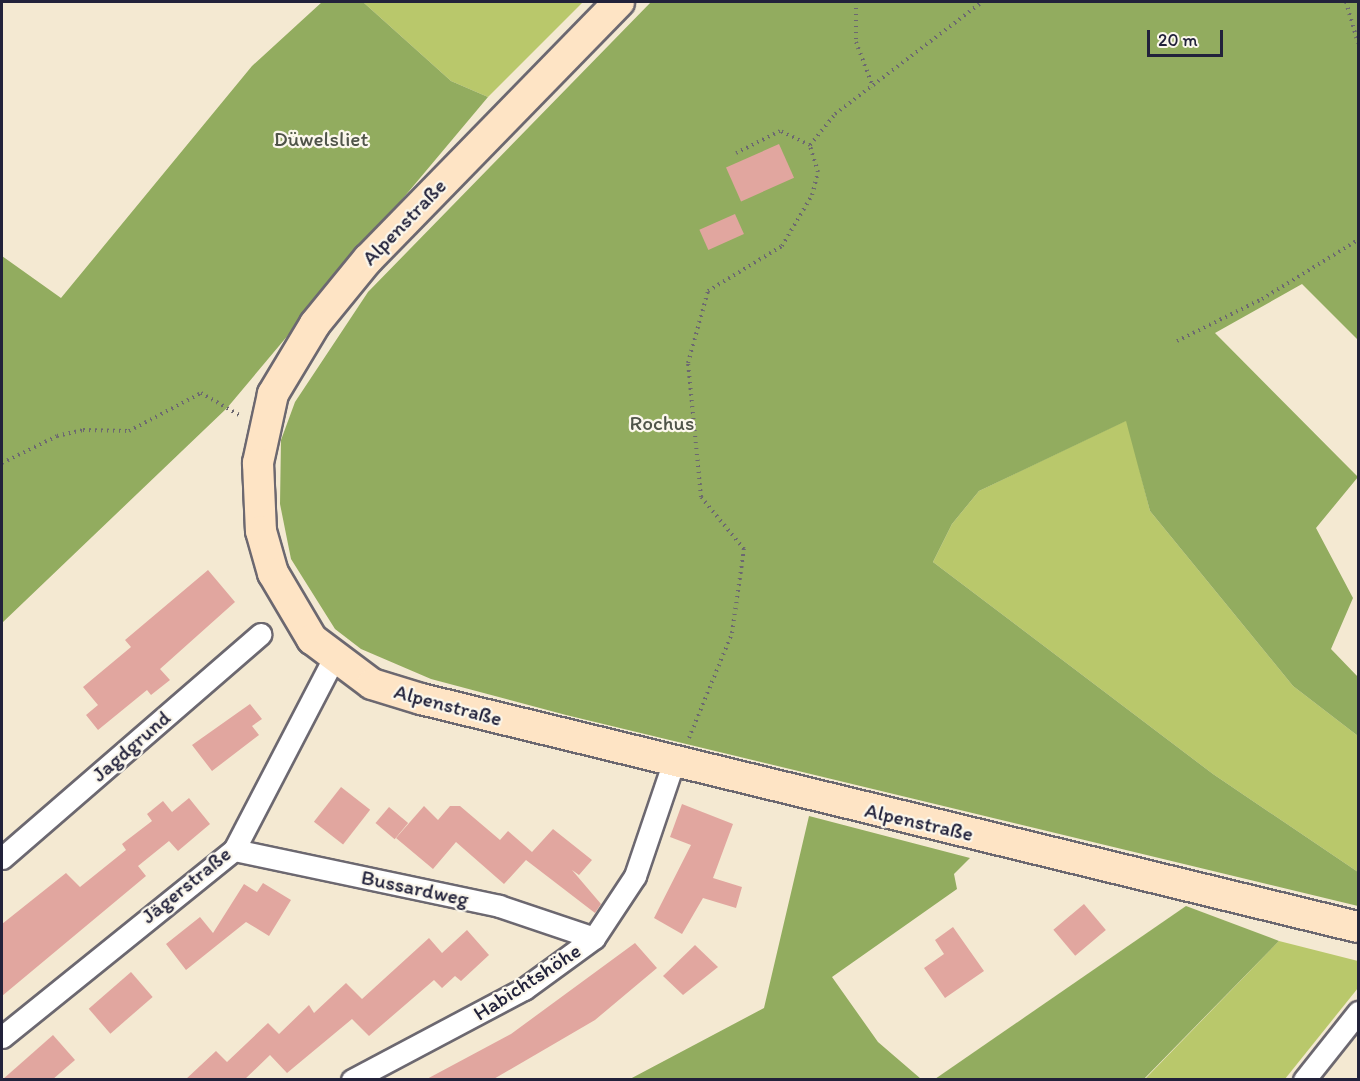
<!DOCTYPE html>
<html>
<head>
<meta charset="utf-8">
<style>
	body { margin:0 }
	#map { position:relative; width:1360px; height:1081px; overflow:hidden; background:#f4e9d2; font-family:Itim,sans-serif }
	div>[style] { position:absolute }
	.green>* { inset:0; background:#b9c86b }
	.forest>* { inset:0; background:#92ac5f }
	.building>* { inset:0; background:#e1a69f; transform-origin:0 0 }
	.path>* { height:4px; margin-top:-2px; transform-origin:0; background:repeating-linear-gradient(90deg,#6c6870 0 1.5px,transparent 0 6px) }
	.roads { filter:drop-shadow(2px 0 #6c6870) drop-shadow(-2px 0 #6c6870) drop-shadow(0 2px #6c6870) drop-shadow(0 -2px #6c6870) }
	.street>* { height:21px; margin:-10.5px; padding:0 10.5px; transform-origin:10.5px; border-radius:10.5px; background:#fff }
	.secondary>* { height:30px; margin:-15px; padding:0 15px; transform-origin:15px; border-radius:15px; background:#fee4c5 }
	span { translate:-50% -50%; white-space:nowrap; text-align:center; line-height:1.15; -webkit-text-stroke:4.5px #fbf7ec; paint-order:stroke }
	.park-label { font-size:21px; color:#4f5449 }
	.street-label { font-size:21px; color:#22223b }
	.frame { position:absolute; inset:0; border:3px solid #22223b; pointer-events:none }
	.scale { position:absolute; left:1147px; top:30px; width:76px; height:27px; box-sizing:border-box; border:3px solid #22223b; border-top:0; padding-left:8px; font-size:18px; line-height:21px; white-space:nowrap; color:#22223b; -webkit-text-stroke:4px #fbf7ec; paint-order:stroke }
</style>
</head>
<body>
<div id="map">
	<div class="green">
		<i style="clip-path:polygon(363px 2px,583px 2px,488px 97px,451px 81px)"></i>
		<i style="clip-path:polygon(1127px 420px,1150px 511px,1293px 686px,1358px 736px,1358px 872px,1213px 774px,933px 562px,952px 524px,979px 491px)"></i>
		<i style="clip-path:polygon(1279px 941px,1358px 961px,1358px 988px,1285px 1079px,1144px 1080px)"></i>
	</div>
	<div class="forest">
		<i style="clip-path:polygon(322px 2px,363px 2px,451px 81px,488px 97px,227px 408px,2px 623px,2px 256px,61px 298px,252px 66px)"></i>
		<i style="clip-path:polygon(651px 2px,1358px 2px,1358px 340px,1302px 284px,1215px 333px,1358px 477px,1316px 528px,1353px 598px,1331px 649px,1358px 677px,1358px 736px,1293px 686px,1150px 511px,1126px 421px,979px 491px,952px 524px,933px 562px,1213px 774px,1358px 872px,1358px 906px,566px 715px,431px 679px,361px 649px,335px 629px,291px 559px,280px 504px,281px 440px,295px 402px,368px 292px)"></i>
		<i style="clip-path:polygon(809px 816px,970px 858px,954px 874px,957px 889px,832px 977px,878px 1042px,921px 1079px,630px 1079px,764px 1008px)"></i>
		<i style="clip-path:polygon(1186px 906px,1279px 941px,1144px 1079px,935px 1079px)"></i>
	</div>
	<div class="building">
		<i style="left:779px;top:144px;width:37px;height:58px;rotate:66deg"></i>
		<i style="left:735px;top:214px;width:22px;height:39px;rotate:66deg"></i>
		<i style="clip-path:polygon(208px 570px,235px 602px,160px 669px,170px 680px,151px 695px,147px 690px,98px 730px,86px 715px,98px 705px,83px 687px,131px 647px,125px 640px)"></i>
		<i style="clip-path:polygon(250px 704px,262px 719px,252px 726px,259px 735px,212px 771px,192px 745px)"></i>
		<i style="left:341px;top:787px;width:37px;height:44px;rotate:38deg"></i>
		<i style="clip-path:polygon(189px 798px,210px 824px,178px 851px,169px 841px,138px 866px,146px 876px,2px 996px,2px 924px,66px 873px,80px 887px,126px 850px,122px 844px,152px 821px,147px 814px,163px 801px,172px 812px)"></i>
		<i style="clip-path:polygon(682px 804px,733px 824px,713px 878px,742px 887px,736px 908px,703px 898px,682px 934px,654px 918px,691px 845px,670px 837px)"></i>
		<i style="clip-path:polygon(424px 806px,438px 820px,450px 806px,460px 806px,500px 840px,508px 831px,532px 852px,553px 829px,592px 860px,579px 875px,572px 870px,601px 904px,595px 913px,526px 860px,504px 884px,456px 842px,433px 869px,396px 838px)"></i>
		<i style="left:389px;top:807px;width:25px;height:21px;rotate:40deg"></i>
		<i style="clip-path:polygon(263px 883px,291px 900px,269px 936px,246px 922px,186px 970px,166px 944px,200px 917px,213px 933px,244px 884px,257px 892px)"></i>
		<i style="left:1084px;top:904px;width:34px;height:40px;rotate:50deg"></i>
		<i style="clip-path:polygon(953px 927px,984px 971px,945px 998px,924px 968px,944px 954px,935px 940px)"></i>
		<i style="clip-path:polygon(467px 930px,489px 955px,461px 981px,455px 976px,442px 988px,434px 980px,369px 1036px,352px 1019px,287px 1073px,270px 1055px,244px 1080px,185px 1080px,216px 1051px,227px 1062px,268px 1023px,279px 1034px,309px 1005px,314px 1013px,346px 983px,362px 999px,429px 938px,442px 953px)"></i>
		<i style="clip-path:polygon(635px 943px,657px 968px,595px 1020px,492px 1080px,425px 1080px,511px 1034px)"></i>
		<i style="clip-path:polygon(695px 945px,718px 967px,683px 995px,663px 976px)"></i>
		<i style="left:131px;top:972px;width:33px;height:56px;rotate:49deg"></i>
		<i style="clip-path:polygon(53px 1035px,75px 1060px,52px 1080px,2px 1080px)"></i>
	</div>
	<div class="path">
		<i style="left:856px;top:2px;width:40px;rotate:90deg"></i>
		<i style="left:856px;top:42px;width:48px;rotate:69.3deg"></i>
		<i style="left:1346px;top:2px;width:43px;rotate:73.7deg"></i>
		<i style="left:810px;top:145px;width:40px;rotate:-51deg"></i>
		<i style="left:835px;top:114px;width:185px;rotate:-37.3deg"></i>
		<i style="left:1177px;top:341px;width:95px;rotate:-26.3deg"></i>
		<i style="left:1262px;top:299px;width:113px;rotate:-31.6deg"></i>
		<i style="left:2px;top:463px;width:61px;rotate:-26.1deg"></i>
		<i style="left:57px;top:436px;width:27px;rotate:-13deg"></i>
		<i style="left:83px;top:430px;width:46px;rotate:1.2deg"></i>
		<i style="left:129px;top:431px;width:81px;rotate:-27.8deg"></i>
		<i style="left:201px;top:393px;width:46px;rotate:29.9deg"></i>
		<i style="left:689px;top:738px;width:113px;rotate:-67.7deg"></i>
		<i style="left:732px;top:633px;width:85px;rotate:-81.9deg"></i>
		<i style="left:744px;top:549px;width:67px;rotate:-129.6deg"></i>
		<i style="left:701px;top:497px;width:135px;rotate:-95.5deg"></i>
		<i style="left:688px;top:363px;width:75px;rotate:-74.5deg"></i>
		<i style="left:708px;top:291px;width:87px;rotate:-31.3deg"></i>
		<i style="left:782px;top:246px;width:59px;rotate:-59.5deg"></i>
		<i style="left:812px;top:195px;width:24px;rotate:-75deg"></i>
		<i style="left:818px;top:172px;width:28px;rotate:-107deg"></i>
		<i style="left:810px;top:145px;width:33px;rotate:-155deg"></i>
		<i style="left:780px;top:131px;width:49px;rotate:153.4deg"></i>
	</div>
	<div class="roads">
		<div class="street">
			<i style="left:234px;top:850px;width:271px;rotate:11.9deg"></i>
			<i style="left:499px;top:906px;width:100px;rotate:18.6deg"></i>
			<i style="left:2px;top:858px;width:342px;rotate:-40.9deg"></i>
			<i style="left:2px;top:1037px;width:298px;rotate:-38.9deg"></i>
			<i style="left:234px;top:850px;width:216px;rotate:-62.5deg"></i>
			<i style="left:352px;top:1080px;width:195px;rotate:-27.9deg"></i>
			<i style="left:524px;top:989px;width:87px;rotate:-36.1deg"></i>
			<i style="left:594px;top:938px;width:74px;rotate:-56.5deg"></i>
			<i style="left:635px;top:876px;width:118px;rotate:-71.3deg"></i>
			<i style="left:1304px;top:1080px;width:87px;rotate:-51.5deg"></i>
		</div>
		<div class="secondary">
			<i style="left:619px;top:2px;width:359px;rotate:134.3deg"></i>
			<i style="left:368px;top:259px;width:84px;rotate:129.2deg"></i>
			<i style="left:315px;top:324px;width:82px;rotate:121deg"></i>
			<i style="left:273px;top:394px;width:71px;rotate:102.3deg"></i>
			<i style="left:258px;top:463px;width:68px;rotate:87.5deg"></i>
			<i style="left:261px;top:531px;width:44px;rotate:74.1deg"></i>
			<i style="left:273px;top:573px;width:77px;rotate:59.4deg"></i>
			<i style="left:312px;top:639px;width:75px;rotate:36.9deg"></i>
			<i style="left:372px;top:684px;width:51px;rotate:17deg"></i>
			<i style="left:421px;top:699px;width:964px;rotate:13.68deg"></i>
		</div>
	</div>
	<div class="park-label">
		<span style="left:321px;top:139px">Düwelsliet</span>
		<span style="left:662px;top:423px">Rochus</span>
	</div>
	<div class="street-label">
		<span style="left:404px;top:222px;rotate:-46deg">Alpenstraße</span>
		<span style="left:448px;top:705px;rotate:15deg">Alpenstraße</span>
		<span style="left:131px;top:746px;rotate:-41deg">Jagdgrund</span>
		<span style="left:919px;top:822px;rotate:13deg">Alpenstraße</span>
		<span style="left:186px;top:885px;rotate:-39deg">Jägerstraße</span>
		<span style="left:415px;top:888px;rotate:12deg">Bussardweg</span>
		<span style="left:527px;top:982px;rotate:-33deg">Habichtshöhe</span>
	</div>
	<div class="frame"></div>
	<div class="scale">20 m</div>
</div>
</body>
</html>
